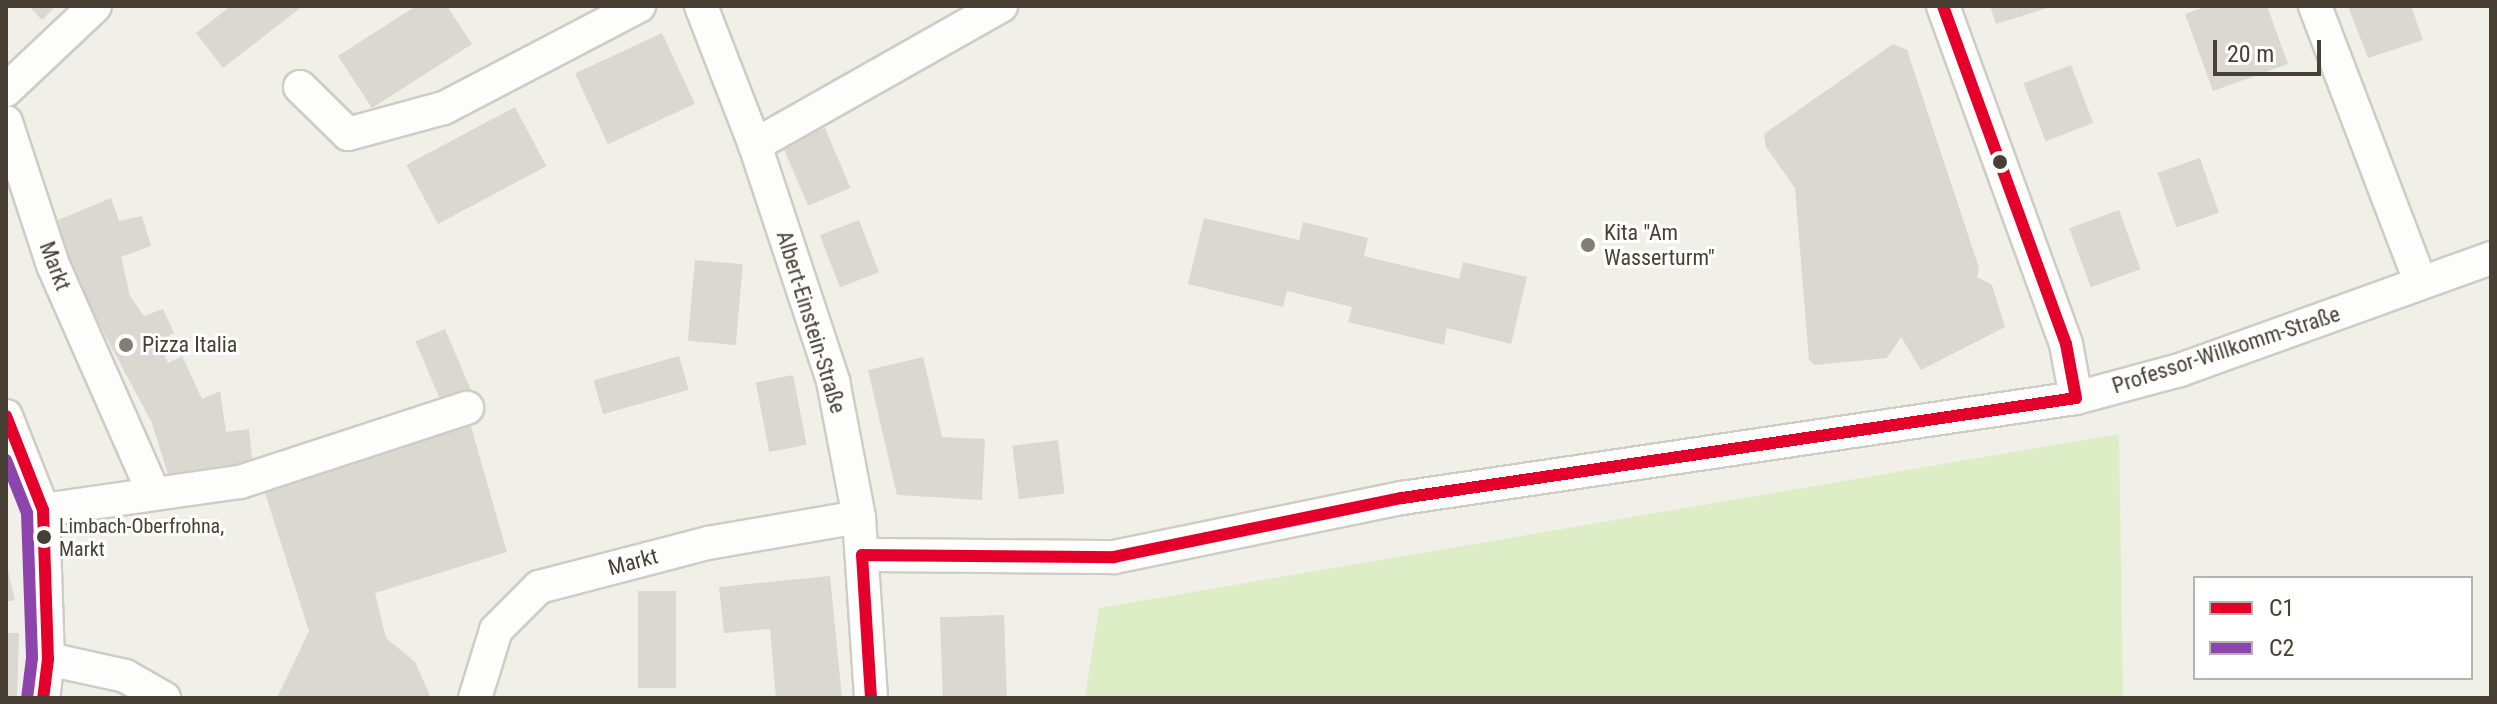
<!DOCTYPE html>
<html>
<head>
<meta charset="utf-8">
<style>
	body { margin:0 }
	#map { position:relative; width:2497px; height:704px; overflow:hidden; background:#f0efe8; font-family:"Roboto Condensed",sans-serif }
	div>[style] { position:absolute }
	.green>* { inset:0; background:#ddedc6 }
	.building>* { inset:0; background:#dad8d1; transform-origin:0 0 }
	.roads { filter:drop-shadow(2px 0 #cfccc6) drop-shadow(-2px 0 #cfccc6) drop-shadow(0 2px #cfccc6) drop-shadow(0 -2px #cfccc6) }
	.street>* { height:32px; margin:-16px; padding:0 16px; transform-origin:16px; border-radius:16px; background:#fdfdfc }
	.bus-1>* { height:12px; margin:-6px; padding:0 6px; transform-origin:6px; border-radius:6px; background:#e4002b }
	.bus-2>* { height:12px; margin:-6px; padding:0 6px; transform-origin:6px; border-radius:6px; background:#8e44ad }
	.dots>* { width:22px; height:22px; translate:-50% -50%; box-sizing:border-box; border:4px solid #fff; border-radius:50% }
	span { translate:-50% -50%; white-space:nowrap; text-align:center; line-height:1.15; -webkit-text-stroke:6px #fff; paint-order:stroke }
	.bus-label { font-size:20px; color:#484034 }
	.left { translate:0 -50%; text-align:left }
	.poi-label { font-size:22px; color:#484034 }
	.street-label { font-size:22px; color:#484034 }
	.frame { position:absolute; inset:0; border:8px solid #484034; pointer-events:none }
	.legend { position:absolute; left:2193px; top:576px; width:280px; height:104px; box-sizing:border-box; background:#fff; border:2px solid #b6b3ae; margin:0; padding:10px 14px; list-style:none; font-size:24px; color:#484034 }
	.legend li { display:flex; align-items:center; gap:16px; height:40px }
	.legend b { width:40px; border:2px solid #b6b3ae }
	.scale { position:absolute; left:2213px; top:40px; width:108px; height:36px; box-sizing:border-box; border:4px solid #484034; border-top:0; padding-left:10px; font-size:24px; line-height:28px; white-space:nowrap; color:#484034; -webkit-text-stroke:6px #fff; paint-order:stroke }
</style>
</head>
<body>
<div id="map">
	<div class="green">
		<i style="clip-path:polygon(2119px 434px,2123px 698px,1085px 698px,1099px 608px)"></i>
	</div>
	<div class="building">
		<i style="clip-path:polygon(29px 6px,56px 6px,42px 20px)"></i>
		<i style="clip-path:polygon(231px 6px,303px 6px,223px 68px,196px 33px)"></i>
		<i style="clip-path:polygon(416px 6px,447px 6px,472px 44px,372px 108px,338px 56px)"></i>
		<i style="clip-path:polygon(1990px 6px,2050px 6px,2051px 7px,1996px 24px)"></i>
		<i style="clip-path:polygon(2208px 6px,2267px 6px,2288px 64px,2213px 91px,2185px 14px)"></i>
		<i style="clip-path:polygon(2348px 6px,2411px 6px,2423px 40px,2368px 58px)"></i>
		<i style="left:662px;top:33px;width:78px;height:96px;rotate:65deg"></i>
		<i style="clip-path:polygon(1893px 44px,1907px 50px,1979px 268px,1977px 277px,1992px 285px,2005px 327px,1921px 370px,1901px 337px,1887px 358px,1814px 365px,1809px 360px,1795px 188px,1766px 147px,1764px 134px)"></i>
		<i style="left:2071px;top:65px;width:62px;height:51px;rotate:69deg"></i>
		<i style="left:515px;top:107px;width:67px;height:123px;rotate:62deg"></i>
		<i style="left:825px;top:128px;width:65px;height:46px;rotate:67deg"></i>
		<i style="left:2200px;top:158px;width:58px;height:45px;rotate:71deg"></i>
		<i style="clip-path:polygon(111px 198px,119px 221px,142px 216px,151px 246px,121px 257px,130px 296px,144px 316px,163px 309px,174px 333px,158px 341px,168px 363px,182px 356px,202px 399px,220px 391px,226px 432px,249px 429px,253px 467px,169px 478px,152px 423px,74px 277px,58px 220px)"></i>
		<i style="left:2119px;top:210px;width:63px;height:53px;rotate:70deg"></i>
		<i style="clip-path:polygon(1204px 218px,1299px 240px,1303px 222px,1368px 238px,1364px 256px,1459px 279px,1463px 262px,1527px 277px,1511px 344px,1447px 328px,1444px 345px,1348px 322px,1352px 307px,1287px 291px,1283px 307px,1188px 284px)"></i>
		<i style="left:859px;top:220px;width:56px;height:42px;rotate:69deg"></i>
		<i style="left:695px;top:260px;width:48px;height:81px;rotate:5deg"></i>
		<i style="left:445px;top:329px;width:67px;height:32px;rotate:67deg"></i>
		<i style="left:679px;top:356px;width:35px;height:89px;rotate:74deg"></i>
		<i style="clip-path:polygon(923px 357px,942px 437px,985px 439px,982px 500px,897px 495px,868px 370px)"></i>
		<i style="left:793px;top:375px;width:71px;height:38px;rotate:79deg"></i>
		<i style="clip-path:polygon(470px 423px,507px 552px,375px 593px,386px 638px,415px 662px,431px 698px,277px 698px,309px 631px,264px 490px)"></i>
		<i style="left:1058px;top:440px;width:54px;height:46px;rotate:83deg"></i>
		<i style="clip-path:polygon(6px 562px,15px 600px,6px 602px)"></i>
		<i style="clip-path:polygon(830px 576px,842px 698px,776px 698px,770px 629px,724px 633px,719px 587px)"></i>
		<i style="left:638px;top:591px;width:38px;height:97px"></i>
		<i style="left:1004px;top:615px;width:83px;height:64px;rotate:88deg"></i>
		<i style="clip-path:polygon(6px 633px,19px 633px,17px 698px,6px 698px)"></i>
	</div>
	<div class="roads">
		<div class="street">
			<i style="left:701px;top:6px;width:149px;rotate:68.8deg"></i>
			<i style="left:755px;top:145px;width:249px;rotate:71.7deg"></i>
			<i style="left:833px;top:381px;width:138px;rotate:79.2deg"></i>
			<i style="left:859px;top:517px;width:181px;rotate:86.2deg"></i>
			<i style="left:1943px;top:6px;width:360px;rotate:70deg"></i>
			<i style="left:2066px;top:344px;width:55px;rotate:79.5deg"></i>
			<i style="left:2315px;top:6px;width:294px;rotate:69.1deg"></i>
			<i style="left:300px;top:87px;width:67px;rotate:44.4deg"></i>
			<i style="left:348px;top:134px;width:99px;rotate:-15.2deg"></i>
			<i style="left:444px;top:108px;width:220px;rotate:-27.6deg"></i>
			<i style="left:6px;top:90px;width:122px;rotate:-43.3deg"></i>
			<i style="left:6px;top:122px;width:151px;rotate:71.8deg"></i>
			<i style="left:53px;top:265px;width:250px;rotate:66.2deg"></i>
			<i style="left:755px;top:145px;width:283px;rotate:-29.5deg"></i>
			<i style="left:6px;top:416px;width:101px;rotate:68.5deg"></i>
			<i style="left:43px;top:510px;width:149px;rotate:88.1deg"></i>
			<i style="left:48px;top:659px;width:39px;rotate:97deg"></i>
			<i style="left:43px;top:510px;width:199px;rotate:-8.1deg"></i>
			<i style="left:240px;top:482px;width:239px;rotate:-18.1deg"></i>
			<i style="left:862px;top:555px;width:252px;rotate:0.5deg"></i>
			<i style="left:1114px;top:557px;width:294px;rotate:-11.6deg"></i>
			<i style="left:1402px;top:498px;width:681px;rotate:-8.44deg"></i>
			<i style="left:2076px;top:398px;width:108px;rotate:-15.1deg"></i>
			<i style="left:2180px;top:370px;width:331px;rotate:-19.8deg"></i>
			<i style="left:48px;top:659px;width:79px;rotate:12.4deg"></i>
			<i style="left:125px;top:676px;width:45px;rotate:29.4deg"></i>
			<i style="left:475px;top:698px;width:71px;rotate:-72.8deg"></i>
			<i style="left:496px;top:630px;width:61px;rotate:-45deg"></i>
			<i style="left:539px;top:587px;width:175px;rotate:-14.6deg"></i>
			<i style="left:708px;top:543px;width:153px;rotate:-9.8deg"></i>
		</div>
	</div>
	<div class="bus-1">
		<i style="left:6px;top:416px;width:101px;rotate:68.5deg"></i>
		<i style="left:43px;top:510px;width:149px;rotate:88.1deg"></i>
		<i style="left:48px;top:659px;width:39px;rotate:97deg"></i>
		<i style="left:871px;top:698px;width:143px;rotate:-93.6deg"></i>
		<i style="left:862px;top:555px;width:252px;rotate:0.5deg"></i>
		<i style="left:1114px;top:557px;width:294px;rotate:-11.6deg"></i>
		<i style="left:1402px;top:498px;width:681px;rotate:-8.44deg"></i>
		<i style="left:2076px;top:398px;width:55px;rotate:-100.5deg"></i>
		<i style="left:2066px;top:344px;width:360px;rotate:-110deg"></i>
	</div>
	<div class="bus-2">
		<i style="left:6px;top:460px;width:57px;rotate:68.4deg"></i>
		<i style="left:27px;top:513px;width:145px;rotate:88deg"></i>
		<i style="left:32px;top:658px;width:38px;rotate:97deg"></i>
	</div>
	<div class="dots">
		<i style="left:2000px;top:162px;background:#484034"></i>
		<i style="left:1588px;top:245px;background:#837d73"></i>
		<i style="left:126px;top:345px;background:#837d73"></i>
		<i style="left:44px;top:537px;background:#484034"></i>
	</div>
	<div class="bus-label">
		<span class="left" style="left:59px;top:538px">Limbach-Oberfrohna,<br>Markt</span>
	</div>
	<div class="poi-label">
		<span class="left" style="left:1604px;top:245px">Kita "Am<br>Wasserturm"</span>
		<span class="left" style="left:142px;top:345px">Pizza Italia</span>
	</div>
	<div class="street-label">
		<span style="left:55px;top:266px;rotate:69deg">Markt</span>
		<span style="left:811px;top:322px;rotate:73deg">Albert-Einstein-Straße</span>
		<span style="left:2226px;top:350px;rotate:-18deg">Professor-Willkomm-Straße</span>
		<span style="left:633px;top:562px;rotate:-15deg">Markt</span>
	</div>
	<div class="frame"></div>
	<ul class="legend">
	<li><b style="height:10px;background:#e4002b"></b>C1</li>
	<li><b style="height:10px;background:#8e44ad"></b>C2</li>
	</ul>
	<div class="scale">20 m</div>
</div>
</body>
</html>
